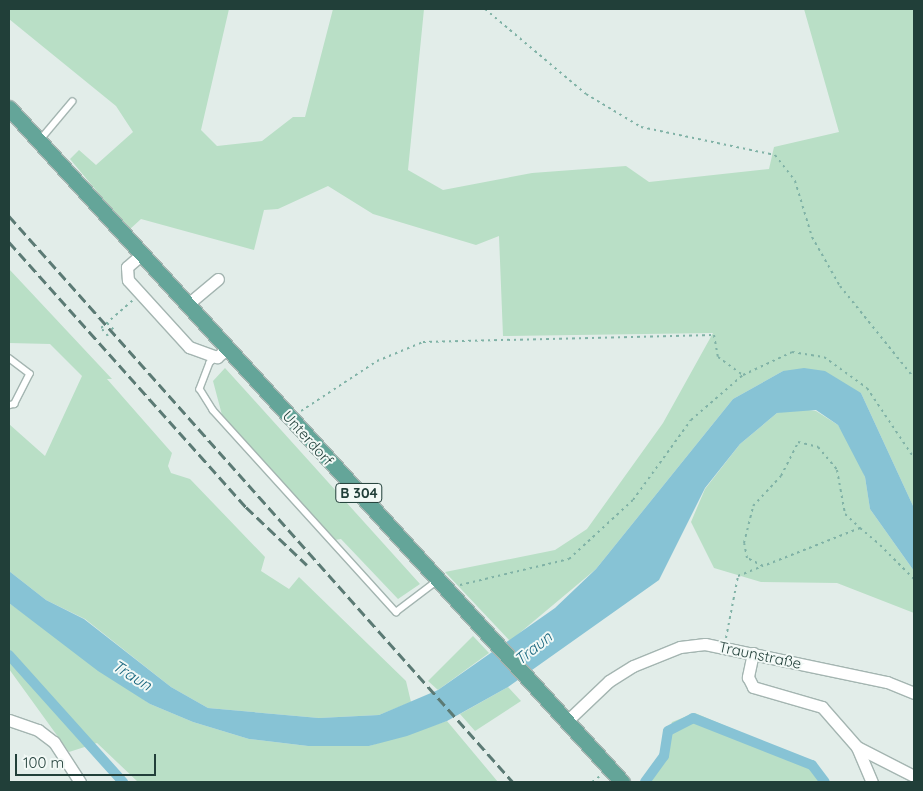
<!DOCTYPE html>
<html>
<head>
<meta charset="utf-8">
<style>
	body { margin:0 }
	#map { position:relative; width:923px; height:791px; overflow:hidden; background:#e2ede9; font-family:Quicksand,sans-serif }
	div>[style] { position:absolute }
	.green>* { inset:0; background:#b9dfc6 }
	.water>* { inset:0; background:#87c3d5 }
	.canal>* { height:10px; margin:-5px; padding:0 5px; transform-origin:5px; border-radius:5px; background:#87c3d5 }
	.path>* { height:2px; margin-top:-1px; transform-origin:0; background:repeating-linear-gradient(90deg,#80b2a6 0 2.5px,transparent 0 6.5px) }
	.roads { filter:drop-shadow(1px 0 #a4b5b1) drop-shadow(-1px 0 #a4b5b1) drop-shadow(0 1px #a4b5b1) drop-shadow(0 -1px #a4b5b1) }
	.lane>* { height:5.5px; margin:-2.75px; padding:0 2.75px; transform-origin:2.75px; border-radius:2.75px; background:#fff }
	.street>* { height:11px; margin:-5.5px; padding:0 5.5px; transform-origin:5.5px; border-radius:5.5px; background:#fff }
	.primary>* { height:15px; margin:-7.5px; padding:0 7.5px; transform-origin:7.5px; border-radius:7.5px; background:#64a599 }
	.rail>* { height:3px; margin-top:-1.5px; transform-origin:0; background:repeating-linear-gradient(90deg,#5b7a74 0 10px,transparent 0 15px) }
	span { translate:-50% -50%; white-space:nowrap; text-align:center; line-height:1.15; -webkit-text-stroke:4px #f2f9f6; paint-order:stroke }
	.shield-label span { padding:1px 4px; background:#f2f9f6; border:1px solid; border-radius:4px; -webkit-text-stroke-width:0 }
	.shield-label { font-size:14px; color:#213f39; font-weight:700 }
	.street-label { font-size:15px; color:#213f39 }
	.water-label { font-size:16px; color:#17657e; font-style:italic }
	.frame { position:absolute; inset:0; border:10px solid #213f39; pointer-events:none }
	.scale { position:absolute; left:15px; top:754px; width:141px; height:22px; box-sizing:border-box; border:2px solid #213f39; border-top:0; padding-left:6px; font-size:15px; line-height:18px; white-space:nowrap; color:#213f39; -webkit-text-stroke:4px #f2f9f6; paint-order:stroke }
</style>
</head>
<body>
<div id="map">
	<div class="green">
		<i style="clip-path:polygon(9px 9px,229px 9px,201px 130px,217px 146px,262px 141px,293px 117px,305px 117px,333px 9px,424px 9px,408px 170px,443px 190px,532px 173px,626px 166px,649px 182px,769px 169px,774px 147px,839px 132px,804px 9px,914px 9px,914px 508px,861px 393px,783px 371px,733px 399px,596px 569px,510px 641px,445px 572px,555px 550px,587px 529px,663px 423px,713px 333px,503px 336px,499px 236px,476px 245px,373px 214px,328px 186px,278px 209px,264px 210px,254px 250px,141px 219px,129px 230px,70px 159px,79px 150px,96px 165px,133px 132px,116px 106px,9px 19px)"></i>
		<i style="clip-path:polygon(9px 269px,112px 379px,107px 379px,172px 453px,168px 466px,171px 473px,190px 479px,265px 557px,261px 571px,289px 589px,299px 577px,406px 681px,411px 702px,379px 715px,319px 718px,208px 708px,171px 687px,85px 619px,46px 600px,9px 571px,9px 424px,45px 456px,82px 376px,50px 344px,9px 343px)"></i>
		<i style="clip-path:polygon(225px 368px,420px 584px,398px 599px,341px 539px,335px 540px,222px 415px,213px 381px)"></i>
		<i style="clip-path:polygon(796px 408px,816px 411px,838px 425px,852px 447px,865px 477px,870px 509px,914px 571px,914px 613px,837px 583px,761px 582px,714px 568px,691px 522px,705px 489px,740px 444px,777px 413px)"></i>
		<i style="clip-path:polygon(9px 603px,150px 704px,193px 722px,249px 739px,308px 746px,369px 746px,447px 721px,498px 782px,138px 782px,97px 743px,69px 752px,9px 669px)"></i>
		<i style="clip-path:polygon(473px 636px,489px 653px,438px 690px,428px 681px)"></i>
		<i style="clip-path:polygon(508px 687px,521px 701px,475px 731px,460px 714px)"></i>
		<i style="clip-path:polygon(695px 713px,815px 764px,824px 782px,641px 782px,660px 760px,672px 722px)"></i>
	</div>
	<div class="water">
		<i style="clip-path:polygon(804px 368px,825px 371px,861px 393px,914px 508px,914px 571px,870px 509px,865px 477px,838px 425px,816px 410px,777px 413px,740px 444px,705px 488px,659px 580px,508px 687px,447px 721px,407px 736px,369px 746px,308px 746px,249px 739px,193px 722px,150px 704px,98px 671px,9px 603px,9px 571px,46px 600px,84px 619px,171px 687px,208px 708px,319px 718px,379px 715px,438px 690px,555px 608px,596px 569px,733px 399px,783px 371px)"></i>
	</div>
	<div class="canal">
		<i style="left:9px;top:655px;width:171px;rotate:48.1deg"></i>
		<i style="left:645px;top:782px;width:32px;rotate:-54deg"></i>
		<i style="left:664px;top:756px;width:25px;rotate:-81deg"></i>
		<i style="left:668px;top:731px;width:28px;rotate:-27deg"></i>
		<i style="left:693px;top:718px;width:128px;rotate:21.6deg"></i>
		<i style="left:812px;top:765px;width:21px;rotate:53deg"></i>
	</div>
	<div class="path">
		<i style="left:485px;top:9px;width:132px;rotate:40.1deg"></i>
		<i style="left:586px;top:94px;width:64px;rotate:31deg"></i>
		<i style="left:641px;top:127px;width:137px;rotate:11.8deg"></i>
		<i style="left:775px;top:155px;width:33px;rotate:52deg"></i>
		<i style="left:795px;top:181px;width:59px;rotate:73.1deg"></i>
		<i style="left:812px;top:237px;width:56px;rotate:60.3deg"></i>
		<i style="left:840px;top:286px;width:118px;rotate:51.2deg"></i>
		<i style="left:107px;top:323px;width:10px;rotate:45deg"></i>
		<i style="left:108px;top:336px;width:11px;rotate:-131deg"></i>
		<i style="left:101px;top:328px;width:43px;rotate:-41.2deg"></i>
		<i style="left:301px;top:411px;width:91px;rotate:-33.3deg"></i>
		<i style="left:377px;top:361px;width:50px;rotate:-22.4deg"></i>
		<i style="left:423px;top:342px;width:291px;rotate:-1.4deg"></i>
		<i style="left:714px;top:335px;width:22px;rotate:80deg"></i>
		<i style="left:718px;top:357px;width:31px;rotate:36deg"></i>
		<i style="left:860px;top:528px;width:104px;rotate:158.6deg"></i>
		<i style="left:763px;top:566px;width:18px;rotate:-153deg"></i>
		<i style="left:747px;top:558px;width:15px;rotate:-101deg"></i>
		<i style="left:744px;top:543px;width:38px;rotate:-76deg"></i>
		<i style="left:753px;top:506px;width:41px;rotate:-47deg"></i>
		<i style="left:781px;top:476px;width:38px;rotate:-63deg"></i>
		<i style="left:798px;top:442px;width:21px;rotate:14deg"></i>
		<i style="left:818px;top:447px;width:30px;rotate:50deg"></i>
		<i style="left:837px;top:470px;width:45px;rotate:79.7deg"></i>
		<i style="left:845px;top:514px;width:21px;rotate:43deg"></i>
		<i style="left:860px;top:528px;width:26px;rotate:40deg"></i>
		<i style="left:880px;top:545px;width:48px;rotate:45deg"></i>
		<i style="left:460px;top:585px;width:112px;rotate:-13.4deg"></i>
		<i style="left:569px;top:559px;width:87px;rotate:-42.7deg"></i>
		<i style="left:633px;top:500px;width:99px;rotate:-54.1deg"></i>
		<i style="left:691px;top:420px;width:69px;rotate:-40.9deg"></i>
		<i style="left:743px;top:375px;width:54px;rotate:-25.1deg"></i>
		<i style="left:792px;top:352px;width:32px;rotate:9deg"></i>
		<i style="left:824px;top:357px;width:53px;rotate:35.8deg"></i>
		<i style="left:867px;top:388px;width:84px;rotate:56.1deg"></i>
		<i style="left:726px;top:638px;width:63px;rotate:-79deg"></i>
		<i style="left:738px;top:576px;width:27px;rotate:-22deg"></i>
		<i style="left:444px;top:782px;width:17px"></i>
		<i style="left:592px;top:782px;width:10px;rotate:-37deg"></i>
	</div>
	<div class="roads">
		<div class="lane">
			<i style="left:40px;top:140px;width:50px;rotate:-49.9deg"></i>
			<i style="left:217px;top:357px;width:9px;rotate:139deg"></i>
			<i style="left:210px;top:363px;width:28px;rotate:111deg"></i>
			<i style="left:200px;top:389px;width:25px;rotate:58deg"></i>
			<i style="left:213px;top:410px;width:273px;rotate:47.8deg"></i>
			<i style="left:396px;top:612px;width:53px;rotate:-37.3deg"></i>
			<i style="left:9px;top:358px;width:26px;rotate:37deg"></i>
			<i style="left:30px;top:374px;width:34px;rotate:117deg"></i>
			<i style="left:15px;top:404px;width:6px;rotate:162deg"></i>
		</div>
		<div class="street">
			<i style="left:142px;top:254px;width:20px;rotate:139deg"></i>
			<i style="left:127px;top:267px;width:13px;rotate:86deg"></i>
			<i style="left:128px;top:280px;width:91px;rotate:47.7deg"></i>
			<i style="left:189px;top:347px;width:30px;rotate:20deg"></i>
			<i style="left:217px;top:357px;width:13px;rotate:-39deg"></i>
			<i style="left:188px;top:304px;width:39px;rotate:-40deg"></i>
			<i style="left:753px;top:653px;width:25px;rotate:102deg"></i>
			<i style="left:748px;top:677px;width:11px;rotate:63deg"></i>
			<i style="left:753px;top:687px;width:72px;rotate:16.2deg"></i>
			<i style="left:822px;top:707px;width:53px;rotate:48.8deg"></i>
			<i style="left:857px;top:747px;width:64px;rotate:27deg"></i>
			<i style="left:9px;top:720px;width:31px;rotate:19deg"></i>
			<i style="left:38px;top:730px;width:20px;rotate:37deg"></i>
			<i style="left:54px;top:742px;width:48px;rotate:57deg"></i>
			<i style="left:567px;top:721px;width:58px;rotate:-43.6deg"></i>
			<i style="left:609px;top:681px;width:28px;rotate:-32deg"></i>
			<i style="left:633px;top:666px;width:51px;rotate:-22deg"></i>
			<i style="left:680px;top:647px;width:25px;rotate:-7deg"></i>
			<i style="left:705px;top:644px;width:186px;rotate:11.8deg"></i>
			<i style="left:887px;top:682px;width:29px;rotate:22deg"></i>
			<i style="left:857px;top:747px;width:38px;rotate:67deg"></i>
		</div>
		<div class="primary">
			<i style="left:9px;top:108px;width:911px;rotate:47.71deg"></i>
		</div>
	</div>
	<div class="rail">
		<i style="left:9px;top:216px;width:758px;rotate:48.32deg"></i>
		<i style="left:9px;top:242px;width:356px;rotate:48.2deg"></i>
		<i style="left:246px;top:507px;width:84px;rotate:43.6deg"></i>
	</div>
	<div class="shield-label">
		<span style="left:359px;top:493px">B 304</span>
	</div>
	<div class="street-label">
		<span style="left:308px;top:438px;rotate:48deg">Unterdorf</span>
		<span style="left:760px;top:655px;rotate:12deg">Traunstraße</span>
	</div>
	<div class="water-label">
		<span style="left:533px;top:648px;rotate:-39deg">Traun</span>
		<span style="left:132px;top:675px;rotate:32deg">Traun</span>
	</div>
	<div class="frame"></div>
	<div class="scale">100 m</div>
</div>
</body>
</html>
